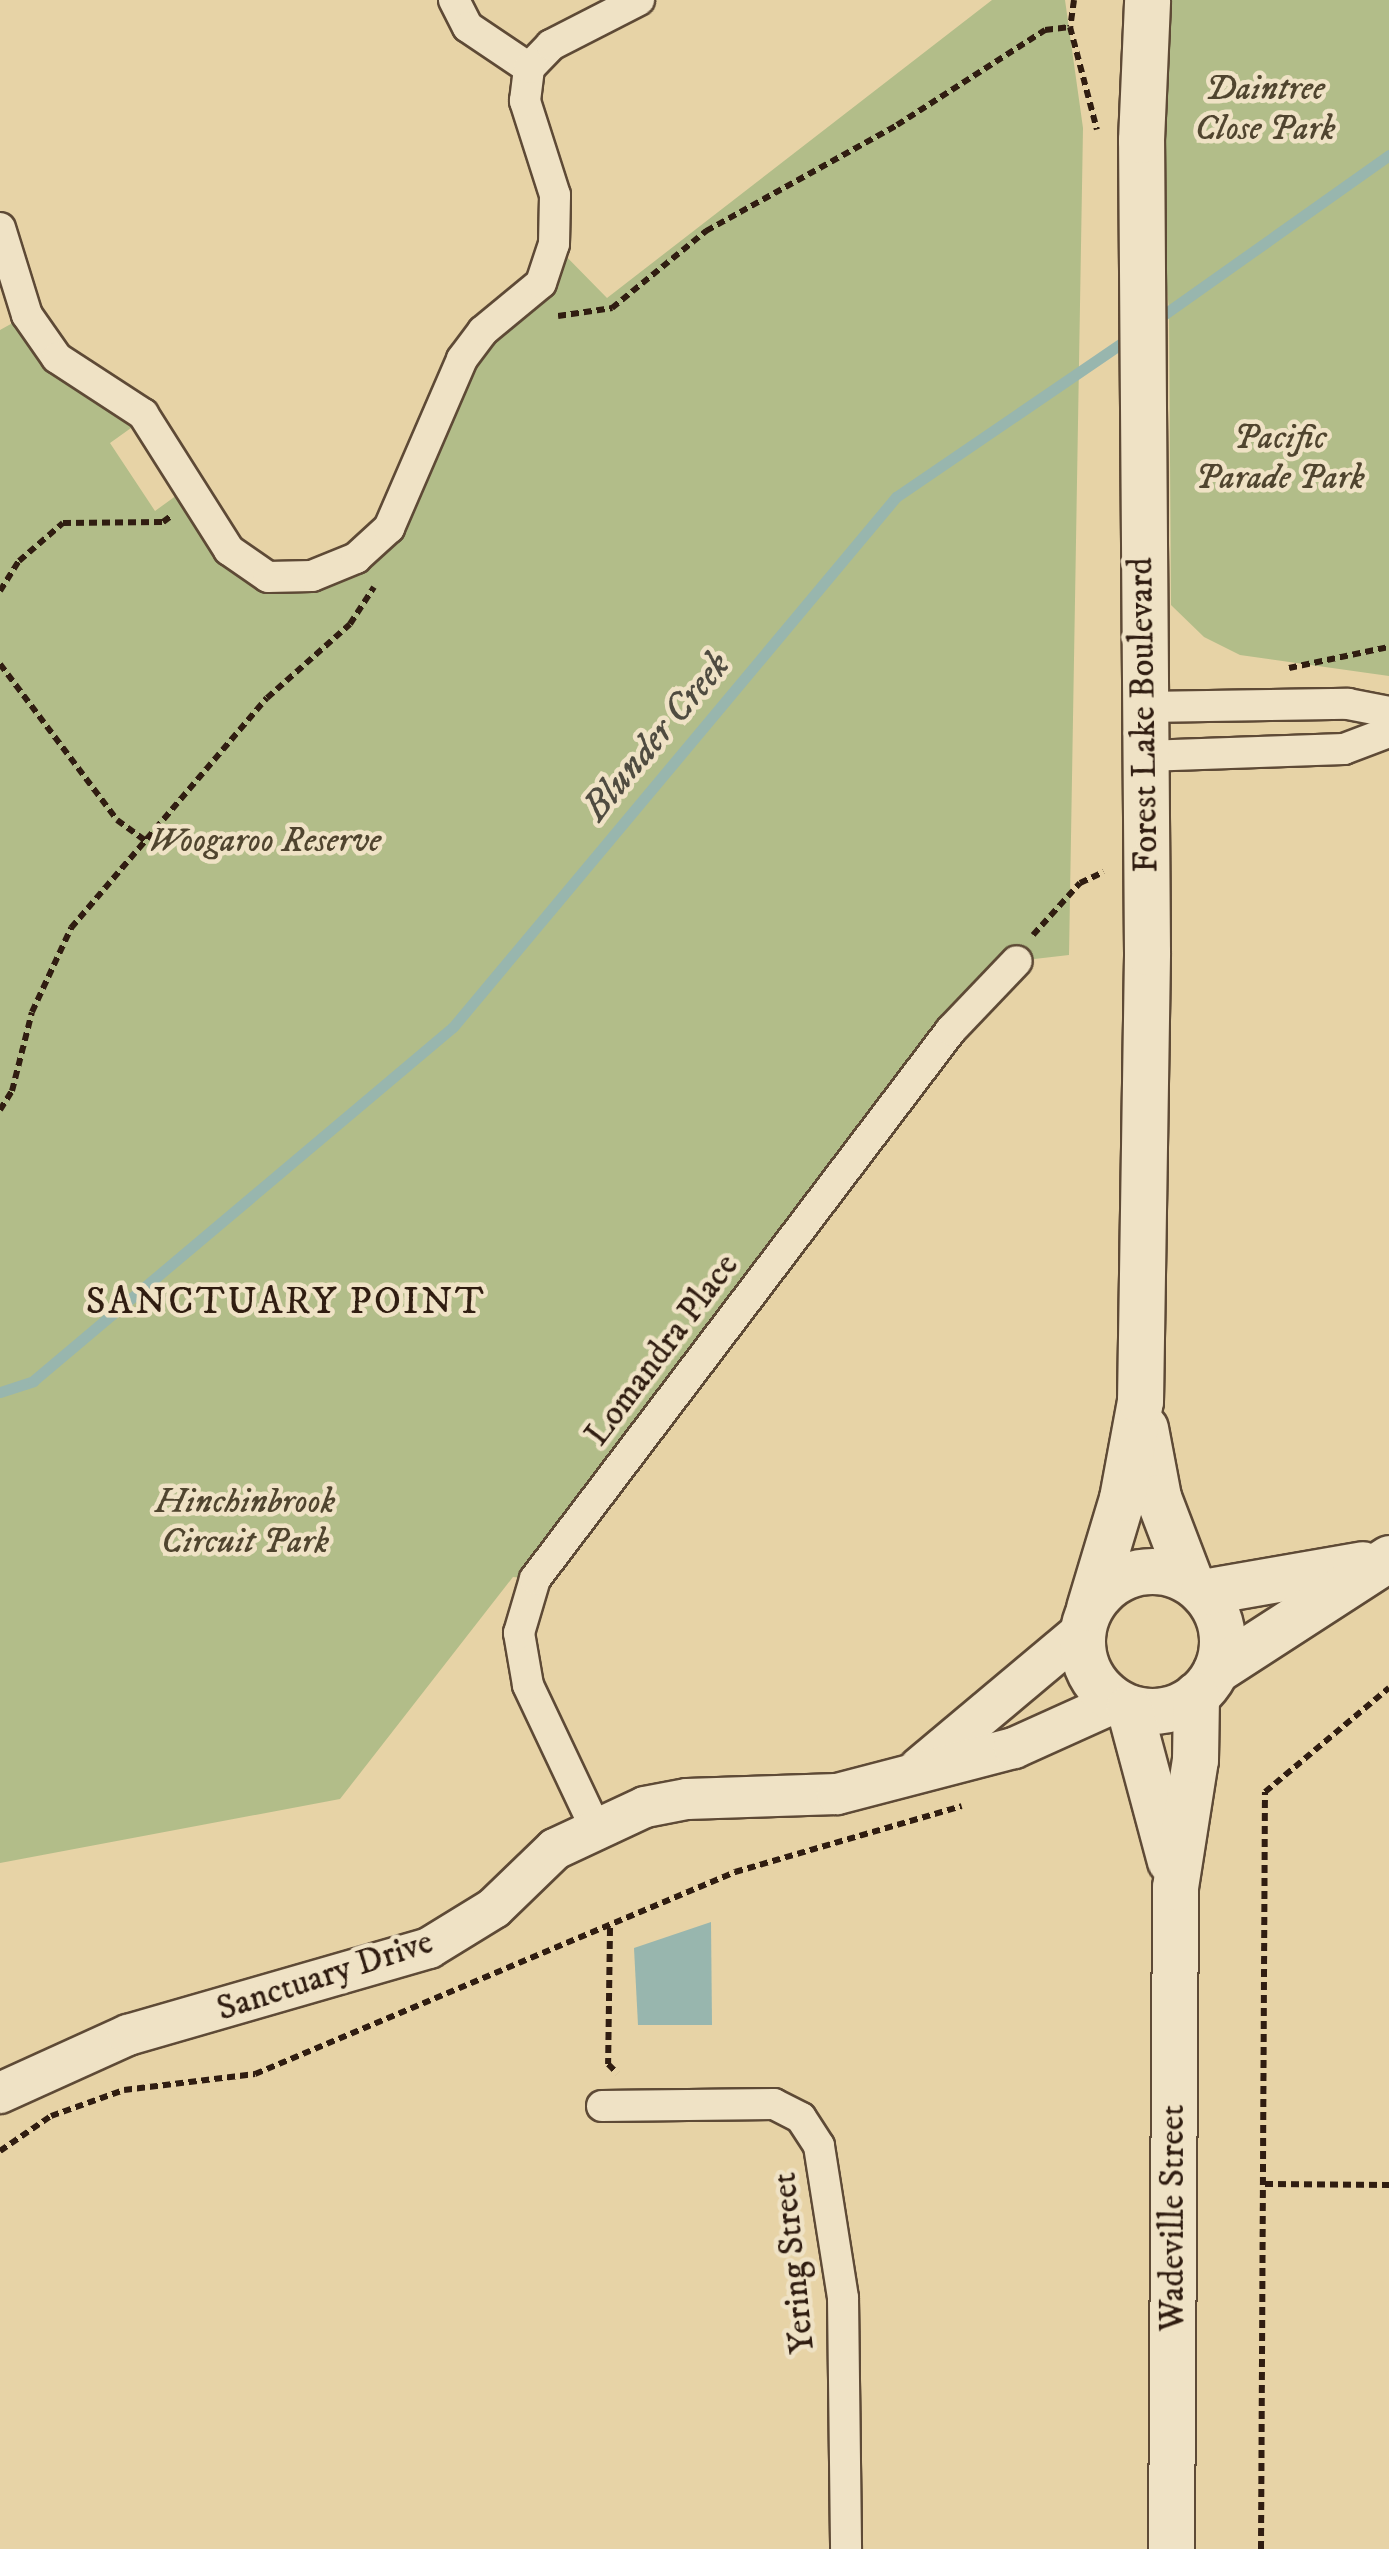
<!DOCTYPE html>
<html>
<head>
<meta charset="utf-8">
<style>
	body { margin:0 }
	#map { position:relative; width:1389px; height:2549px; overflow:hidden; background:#e7d3a6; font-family:"IM FELL DW Pica",serif }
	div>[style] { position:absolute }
	.green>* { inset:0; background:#b2bd89 }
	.water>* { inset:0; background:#98b6ae }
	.stream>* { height:11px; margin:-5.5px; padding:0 5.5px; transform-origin:5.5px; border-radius:5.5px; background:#98b6ae }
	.path>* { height:6px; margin-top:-3px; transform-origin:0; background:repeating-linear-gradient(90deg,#301d11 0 8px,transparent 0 13px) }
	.roads { filter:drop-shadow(2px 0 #5e4a36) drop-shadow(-2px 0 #5e4a36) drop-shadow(0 2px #5e4a36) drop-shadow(0 -2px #5e4a36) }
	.minor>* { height:30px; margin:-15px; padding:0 15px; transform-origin:15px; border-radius:15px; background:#efe2c5 }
	.tertiary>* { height:40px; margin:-20px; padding:0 20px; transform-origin:20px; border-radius:20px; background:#efe2c5 }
	.secondary>* { height:45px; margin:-22.5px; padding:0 22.5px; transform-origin:22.5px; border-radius:22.5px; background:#efe2c5 }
	.secondary>.ring { margin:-22.5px; padding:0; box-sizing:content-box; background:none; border:45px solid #efe2c5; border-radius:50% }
	span { translate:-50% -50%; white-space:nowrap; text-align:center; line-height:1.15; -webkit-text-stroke:9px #efe2c5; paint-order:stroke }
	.park-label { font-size:35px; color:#50452f; font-style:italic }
	.street-label { font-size:35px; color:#301d11 }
	.water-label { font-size:38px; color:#4f4b40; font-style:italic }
	.neighbourhood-label { font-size:38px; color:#301d11; letter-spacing:2.5px }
</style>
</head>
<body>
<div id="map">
	<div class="green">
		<i style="clip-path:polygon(evenodd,992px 0,1065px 0,1083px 128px,1069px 955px,1017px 961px,535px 1579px,513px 1577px,340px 1799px,0 1863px,0 330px,27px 315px,143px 414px,229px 550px,312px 576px,389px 528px,462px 359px,554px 244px,607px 298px,992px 0,138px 423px,184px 490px,155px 511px,110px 443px,138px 423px)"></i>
		<i style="clip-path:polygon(1162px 0,1389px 0,1389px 676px,1240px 655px,1204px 637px,1171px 605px,1169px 311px,1155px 148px)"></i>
	</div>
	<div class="water">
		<i style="clip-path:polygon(711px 1922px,712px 2025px,638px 2025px,634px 1948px)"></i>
	</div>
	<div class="stream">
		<i style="left:1152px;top:323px;width:291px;rotate:-35.3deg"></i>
		<i style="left:0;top:1392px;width:35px;rotate:-18deg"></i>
		<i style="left:33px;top:1381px;width:549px;rotate:-40.13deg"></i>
		<i style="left:453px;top:1027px;width:691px;rotate:-50.11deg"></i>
		<i style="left:896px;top:497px;width:286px;rotate:-34.3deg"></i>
	</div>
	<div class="path">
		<i style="left:1074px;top:0;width:27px;rotate:98deg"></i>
		<i style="left:1070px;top:27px;width:106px;rotate:75.3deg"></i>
		<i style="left:558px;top:316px;width:55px;rotate:-8.4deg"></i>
		<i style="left:612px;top:308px;width:122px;rotate:-39.3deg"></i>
		<i style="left:706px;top:231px;width:218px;rotate:-29deg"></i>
		<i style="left:897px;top:125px;width:176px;rotate:-32.7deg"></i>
		<i style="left:1045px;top:30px;width:25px;rotate:-7deg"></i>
		<i style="left:0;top:591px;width:36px;rotate:-58deg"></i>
		<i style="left:19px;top:561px;width:58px;rotate:-40.8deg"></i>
		<i style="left:63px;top:523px;width:100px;rotate:-0.6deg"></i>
		<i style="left:163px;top:522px;width:10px;rotate:-37deg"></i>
		<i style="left:0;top:664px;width:195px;rotate:53.1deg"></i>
		<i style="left:117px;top:820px;width:37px;rotate:36deg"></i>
		<i style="left:1289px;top:668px;width:102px;rotate:-11.9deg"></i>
		<i style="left:1033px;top:935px;width:70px;rotate:-47.9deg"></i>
		<i style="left:1080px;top:883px;width:26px;rotate:-25deg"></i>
		<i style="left:0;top:1110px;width:22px;rotate:-58deg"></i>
		<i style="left:12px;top:1091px;width:81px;rotate:-75.8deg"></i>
		<i style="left:32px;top:1012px;width:93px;rotate:-65.1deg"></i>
		<i style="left:71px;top:928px;width:302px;rotate:-49.6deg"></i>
		<i style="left:267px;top:698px;width:111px;rotate:-41.7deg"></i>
		<i style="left:350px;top:624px;width:44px;rotate:-57deg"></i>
		<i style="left:610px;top:1928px;width:136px;rotate:90.8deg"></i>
		<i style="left:608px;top:2064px;width:13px;rotate:45deg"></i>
		<i style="left:0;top:2151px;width:62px;rotate:-34.5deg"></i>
		<i style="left:51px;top:2116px;width:77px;rotate:-19.6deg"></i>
		<i style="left:124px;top:2090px;width:132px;rotate:-7deg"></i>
		<i style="left:255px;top:2074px;width:521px;rotate:-22.82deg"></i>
		<i style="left:735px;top:1872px;width:236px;rotate:-16.2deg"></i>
		<i style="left:1265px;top:2184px;width:124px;rotate:0.5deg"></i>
		<i style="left:1261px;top:2549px;width:757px;rotate:-89.7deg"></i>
		<i style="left:1265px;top:1792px;width:162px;rotate:-40deg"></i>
	</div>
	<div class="roads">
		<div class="minor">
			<i style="left:454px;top:0;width:30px;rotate:63deg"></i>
			<i style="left:468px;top:27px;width:73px;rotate:33.9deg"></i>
			<i style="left:0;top:228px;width:91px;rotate:72.8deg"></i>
			<i style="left:27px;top:315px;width:52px;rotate:55.1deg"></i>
			<i style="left:57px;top:358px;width:103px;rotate:33.1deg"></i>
			<i style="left:143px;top:414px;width:161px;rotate:57.7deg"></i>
			<i style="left:229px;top:550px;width:47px;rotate:34.7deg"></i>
			<i style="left:268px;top:577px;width:44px;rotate:-1.3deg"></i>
			<i style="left:312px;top:576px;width:48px;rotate:-22.2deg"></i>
			<i style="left:356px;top:558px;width:45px;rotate:-42.3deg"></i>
			<i style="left:389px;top:528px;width:184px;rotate:-66.6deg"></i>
			<i style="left:462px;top:359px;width:35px;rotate:-53deg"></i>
			<i style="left:483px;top:331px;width:75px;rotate:-39.6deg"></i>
			<i style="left:541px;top:283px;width:41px;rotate:-71.6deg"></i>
			<i style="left:554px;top:244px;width:49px;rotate:-88.8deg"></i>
			<i style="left:555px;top:195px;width:99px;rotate:-107.7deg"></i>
			<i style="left:525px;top:101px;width:33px;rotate:-83deg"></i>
			<i style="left:529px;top:68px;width:32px;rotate:-46deg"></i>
			<i style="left:551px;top:45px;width:99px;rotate:-27.1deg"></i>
			<i style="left:1146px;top:707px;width:202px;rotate:-0.9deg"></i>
			<i style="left:1348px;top:704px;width:42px;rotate:11deg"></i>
			<i style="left:1145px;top:756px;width:199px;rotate:-2deg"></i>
			<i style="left:1344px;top:749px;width:48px;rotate:-20.7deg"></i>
			<i style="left:595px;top:1827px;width:157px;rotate:-115.3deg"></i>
			<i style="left:528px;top:1685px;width:53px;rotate:-99.8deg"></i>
			<i style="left:519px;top:1633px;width:56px;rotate:-73.5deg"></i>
			<i style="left:535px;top:1579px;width:689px;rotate:-52.85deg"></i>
			<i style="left:951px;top:1030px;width:95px;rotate:-46.3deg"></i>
			<i style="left:602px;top:2106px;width:172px;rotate:-0.7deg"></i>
			<i style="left:774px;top:2104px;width:30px;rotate:27deg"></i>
			<i style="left:801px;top:2118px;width:33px;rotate:57deg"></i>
			<i style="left:819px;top:2146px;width:154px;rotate:81deg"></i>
			<i style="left:843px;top:2298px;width:251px;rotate:89.3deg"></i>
		</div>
		<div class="tertiary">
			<i style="left:919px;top:1768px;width:213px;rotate:-40deg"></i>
			<i style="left:0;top:2093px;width:141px;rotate:-24.4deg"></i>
			<i style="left:128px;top:2035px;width:313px;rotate:-16.1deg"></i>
			<i style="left:429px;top:1948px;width:76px;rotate:-31.6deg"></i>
			<i style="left:494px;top:1908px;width:85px;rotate:-44deg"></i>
			<i style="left:555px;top:1849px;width:99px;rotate:-25deg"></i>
			<i style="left:645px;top:1807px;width:43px;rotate:-10.8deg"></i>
			<i style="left:687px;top:1799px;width:150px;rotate:-1.9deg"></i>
			<i style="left:837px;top:1794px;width:183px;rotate:-14.6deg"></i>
			<i style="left:1014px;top:1748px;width:112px;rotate:-24.3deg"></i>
		</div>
		<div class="secondary">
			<i style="left:1145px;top:1428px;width:70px;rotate:79.3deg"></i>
			<i style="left:1158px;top:1497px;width:90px;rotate:69.1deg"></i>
			<i class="ring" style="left:1082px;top:1571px;width:95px;height:95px"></i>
			<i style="left:1203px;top:1592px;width:162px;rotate:-9.9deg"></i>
			<i style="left:1089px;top:1608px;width:115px;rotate:-73.3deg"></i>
			<i style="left:1122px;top:1498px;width:99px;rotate:-79.5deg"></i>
			<i style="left:1140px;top:1401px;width:449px;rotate:-89.1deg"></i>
			<i style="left:1147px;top:952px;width:812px;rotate:-90.42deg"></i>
			<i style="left:1141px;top:140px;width:140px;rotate:-87.5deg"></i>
			<i style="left:1216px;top:1670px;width:206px;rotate:-32.9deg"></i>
			<i style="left:1129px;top:1708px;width:158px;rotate:75deg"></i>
			<i style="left:1171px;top:2549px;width:662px;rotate:-89.65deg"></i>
			<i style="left:1175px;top:1887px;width:129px;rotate:-81.1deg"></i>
			<i style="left:1195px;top:1760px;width:65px;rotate:-89.1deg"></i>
		</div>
	</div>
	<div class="park-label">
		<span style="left:1265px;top:109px">Daintree<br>Close Park</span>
		<span style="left:1280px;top:458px">Pacific<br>Parade Park</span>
		<span style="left:265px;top:841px">Woogaroo Reserve</span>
		<span style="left:245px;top:1522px">Hinchinbrook<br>Circuit Park</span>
	</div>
	<div class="street-label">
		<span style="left:1144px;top:715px;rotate:-91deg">Forest Lake Boulevard</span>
		<span style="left:662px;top:1350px;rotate:-53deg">Lomandra Place</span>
		<span style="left:325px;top:1976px;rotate:-18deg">Sanctuary Drive</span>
		<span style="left:1173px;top:2218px;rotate:-90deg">Wadeville Street</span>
		<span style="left:794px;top:2263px;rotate:-96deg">Yering Street</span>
	</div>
	<div class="water-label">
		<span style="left:657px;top:737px;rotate:-50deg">Blunder Creek</span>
	</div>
	<div class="neighbourhood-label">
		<span style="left:286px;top:1303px">SANCTUARY POINT</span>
	</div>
</div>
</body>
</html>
